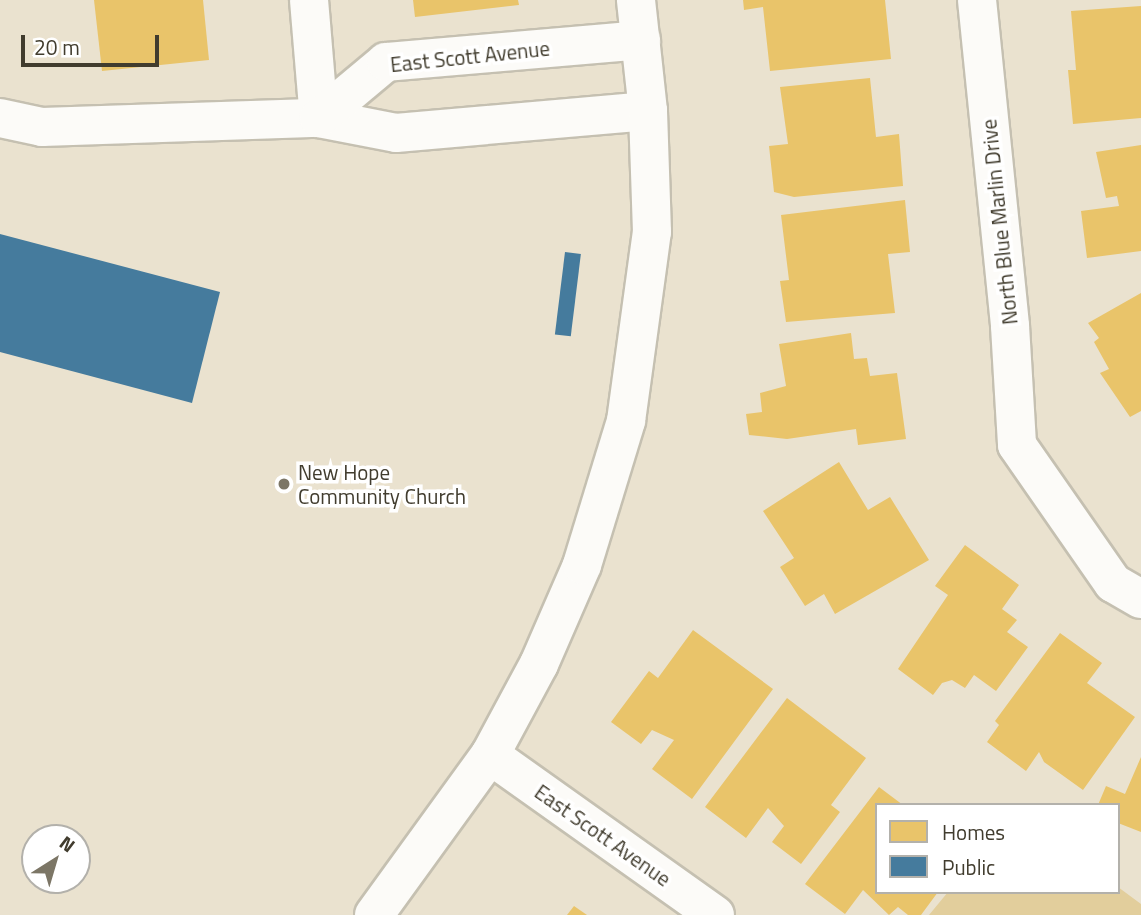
<!DOCTYPE html>
<html>
<head>
<meta charset="utf-8">
<style>
	body { margin:0 }
	#map { position:relative; width:1141px; height:915px; overflow:hidden; background:#eae2cf; font-family:"Titillium Web",sans-serif }
	div>[style] { position:absolute }
	.green>* { inset:0; background:#e2ce9c }
	.homes>* { inset:0; background:#e9c46a }
	.public>* { inset:0; background:#457b9d; transform-origin:0 0 }
	.roads { filter:drop-shadow(2px 0 #c5c0b1) drop-shadow(-2px 0 #c5c0b1) drop-shadow(0 2px #c5c0b1) drop-shadow(0 -2px #c5c0b1) }
	.minor>* { height:38px; margin:-19px; padding:0 19px; transform-origin:19px; border-radius:19px; background:#fcfbf8 }
	.dots>* { width:19px; height:19px; translate:-50% -50%; box-sizing:border-box; border:4px solid #fff; border-radius:50% }
	span { translate:-50% -50%; white-space:nowrap; text-align:center; line-height:1.15; -webkit-text-stroke:7px #fff; paint-order:stroke }
	.street-label { font-size:21px; color:#413c2e }
	.poi-label { font-size:21px; color:#413c2e }
	.left { translate:0 -50%; text-align:left }
	.legend { position:absolute; left:875px; top:803px; width:245px; height:91px; box-sizing:border-box; background:#fff; border:2px solid #b3b1ab; margin:0; padding:9px 12px; list-style:none; font-size:21px; color:#413c2e }
	.legend li { display:flex; align-items:center; gap:14px; height:35px }
	.legend b { width:35px; border:2px solid #b3b1ab }
	.north { position:absolute; left:21px; top:824px; width:70px; height:70px; box-sizing:border-box; background:#fff; border:2px solid #b3b1ab; border-radius:50%; rotate:37deg; font-size:19px; font-weight:700; line-height:28px; text-align:center; color:#413c2e }
	.north::after { content:''; display:block; margin:auto; width:24px; height:32px; background:#7c7666; clip-path:polygon(50% 0,100% 100%,50% 72%,0 100%) }
	.scale { position:absolute; left:21px; top:35px; width:138px; height:32px; box-sizing:border-box; border:4px solid #413c2e; border-top:0; padding-left:9px; font-size:21px; line-height:24px; white-space:nowrap; color:#413c2e; -webkit-text-stroke:5px #fff; paint-order:stroke }
</style>
</head>
<body>
<div id="map">
	<div class="green">
		<i style="clip-path:polygon(1118px 887px,1141px 904px,1141px 915px,929px 915px,948px 892px,1118px 892px)"></i>
	</div>
	<div class="homes">
		<i style="clip-path:polygon(94px 0,203px 0,209px 60px,102px 71px)"></i>
		<i style="clip-path:polygon(413px 0,518px 0,519px 5px,415px 17px)"></i>
		<i style="clip-path:polygon(743px 0,885px 0,891px 59px,770px 71px,763px 7px,744px 10px)"></i>
		<i style="clip-path:polygon(1141px 6px,1141px 118px,1073px 124px,1068px 70px,1076px 70px,1071px 11px)"></i>
		<i style="clip-path:polygon(870px 78px,876px 137px,899px 134px,903px 186px,794px 197px,774px 192px,769px 146px,788px 144px,780px 87px)"></i>
		<i style="clip-path:polygon(1141px 145px,1141px 251px,1087px 258px,1081px 211px,1119px 206px,1117px 196px,1106px 198px,1096px 152px)"></i>
		<i style="clip-path:polygon(905px 200px,910px 252px,888px 254px,895px 313px,786px 322px,780px 281px,789px 280px,781px 215px)"></i>
		<i style="clip-path:polygon(1141px 293px,1141px 411px,1130px 417px,1100px 373px,1109px 369px,1094px 342px,1099px 338px,1088px 323px)"></i>
		<i style="clip-path:polygon(851px 333px,854px 359px,867px 358px,870px 376px,897px 373px,906px 439px,858px 445px,856px 429px,787px 439px,749px 435px,746px 414px,762px 412px,760px 393px,786px 386px,779px 344px)"></i>
		<i style="clip-path:polygon(839px 462px,868px 510px,890px 497px,929px 560px,835px 614px,824px 594px,805px 606px,780px 567px,794px 558px,763px 511px)"></i>
		<i style="clip-path:polygon(965px 545px,1019px 585px,1002px 609px,1017px 620px,1007px 632px,1028px 647px,996px 691px,974px 675px,965px 688px,952px 680px,942px 683px,933px 695px,898px 669px,948px 595px,935px 586px)"></i>
		<i style="clip-path:polygon(693px 630px,773px 689px,692px 799px,652px 769px,674px 740px,652px 730px,641px 744px,611px 722px,649px 671px,658px 678px)"></i>
		<i style="clip-path:polygon(1060px 633px,1102px 663px,1087px 683px,1135px 717px,1083px 790px,1044px 762px,1039px 752px,1026px 771px,987px 742px,999px 725px,995px 721px)"></i>
		<i style="clip-path:polygon(787px 698px,866px 758px,831px 805px,840px 812px,801px 864px,772px 842px,784px 826px,768px 808px,746px 838px,705px 807px)"></i>
		<i style="clip-path:polygon(1141px 757px,1141px 832px,1118px 823px,1118px 805px,1098px 805px,1106px 786px,1125px 794px)"></i>
		<i style="clip-path:polygon(879px 787px,903px 805px,877px 805px,877px 892px,938px 892px,921px 915px,908px 915px,898px 907px,889px 915px,863px 890px,845px 914px,805px 884px)"></i>
		<i style="clip-path:polygon(574px 906px,587px 915px,567px 915px)"></i>
	</div>
	<div class="public">
		<i style="clip-path:polygon(0 234px,220px 292px,192px 403px,0 352px)"></i>
		<i style="left:565px;top:252px;width:16px;height:83px;rotate:7deg"></i>
	</div>
	<div class="roads">
		<div class="minor">
			<i style="left:309px;top:0;width:118px;rotate:85.2deg"></i>
			<i style="left:977px;top:0;width:328px;rotate:84.2deg"></i>
			<i style="left:1010px;top:326px;width:119px;rotate:86.6deg"></i>
			<i style="left:1017px;top:445px;width:168px;rotate:55.2deg"></i>
			<i style="left:1113px;top:583px;width:32px;rotate:30deg"></i>
			<i style="left:0;top:118px;width:43px;rotate:12.1deg"></i>
			<i style="left:42px;top:127px;width:277px;rotate:-1.9deg"></i>
			<i style="left:319px;top:118px;width:78px;rotate:11deg"></i>
			<i style="left:396px;top:133px;width:253px;rotate:-5deg"></i>
			<i style="left:319px;top:118px;width:87px;rotate:-39.9deg"></i>
			<i style="left:386px;top:62px;width:256px;rotate:-4.9deg"></i>
			<i style="left:490px;top:755px;width:276px;rotate:35.4deg"></i>
			<i style="left:374px;top:915px;width:198px;rotate:-54.1deg"></i>
			<i style="left:490px;top:755px;width:103px;rotate:-61.7deg"></i>
			<i style="left:539px;top:664px;width:108px;rotate:-66.5deg"></i>
			<i style="left:582px;top:565px;width:151px;rotate:-73deg"></i>
			<i style="left:626px;top:421px;width:191px;rotate:-82.2deg"></i>
			<i style="left:652px;top:232px;width:121px;rotate:-91.9deg"></i>
			<i style="left:648px;top:111px;width:112px;rotate:-96.2deg"></i>
		</div>
	</div>
	<div class="dots">
		<i style="left:284px;top:484px;background:#7c7666"></i>
	</div>
	<div class="street-label">
		<span style="left:470px;top:56px;rotate:-6deg">East Scott Avenue</span>
		<span style="left:999px;top:222px;rotate:-96deg">North Blue Marlin Drive</span>
		<span style="left:603px;top:835px;rotate:35deg">East Scott Avenue</span>
	</div>
	<div class="poi-label">
		<span class="left" style="left:298px;top:484px">New Hope<br>Community Church</span>
	</div>
	<ul class="legend">
	<li><b style="height:19px;background:#e9c46a"></b>Homes</li>
	<li><b style="height:19px;background:#457b9d"></b>Public</li>
	</ul>
	<div class="north">N</div>
	<div class="scale">20 m</div>
</div>
</body>
</html>
